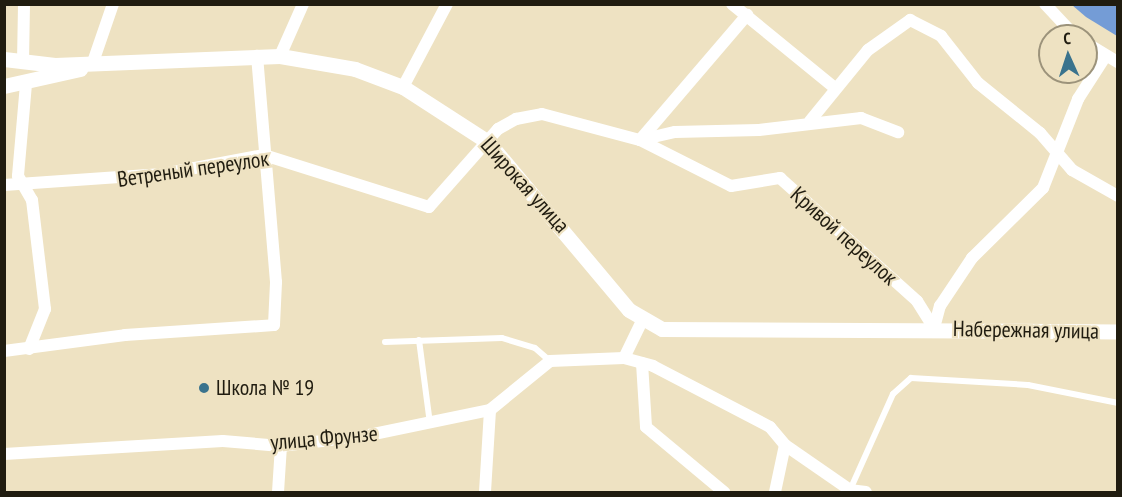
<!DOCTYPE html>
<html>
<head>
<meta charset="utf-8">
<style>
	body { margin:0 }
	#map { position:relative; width:1122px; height:497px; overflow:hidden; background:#eee2c2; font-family:"PT Sans Narrow",sans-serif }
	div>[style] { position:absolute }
	.water>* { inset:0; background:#749cd6 }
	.service>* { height:6px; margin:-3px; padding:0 3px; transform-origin:3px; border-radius:3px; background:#fff }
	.minor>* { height:12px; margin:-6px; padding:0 6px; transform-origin:6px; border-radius:6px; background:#fff }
	.tertiary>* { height:15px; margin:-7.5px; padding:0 7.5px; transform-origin:7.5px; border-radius:7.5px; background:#fff }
	.dots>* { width:16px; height:16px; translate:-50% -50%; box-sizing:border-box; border:3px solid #eee2c2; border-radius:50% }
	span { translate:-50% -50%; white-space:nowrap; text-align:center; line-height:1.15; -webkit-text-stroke:4.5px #eee2c2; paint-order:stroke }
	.street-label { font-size:22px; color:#201c10 }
	.poi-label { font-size:22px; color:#201c10 }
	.left { translate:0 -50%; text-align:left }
	.frame { position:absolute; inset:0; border:6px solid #201c10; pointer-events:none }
	.north { position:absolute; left:1038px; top:24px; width:60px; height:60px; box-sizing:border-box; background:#eee2c2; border:2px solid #9c937b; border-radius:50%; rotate:357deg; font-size:16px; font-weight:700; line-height:24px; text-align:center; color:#201c10 }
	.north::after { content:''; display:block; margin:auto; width:21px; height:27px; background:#3a738d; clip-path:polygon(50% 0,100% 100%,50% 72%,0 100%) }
</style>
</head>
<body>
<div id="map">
	<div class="water">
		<i style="clip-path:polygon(1072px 5px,1117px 5px,1117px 36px,1086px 17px)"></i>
	</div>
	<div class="service">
		<i style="left:419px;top:340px;width:84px;rotate:82.5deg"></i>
		<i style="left:385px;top:342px;width:117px;rotate:-2deg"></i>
		<i style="left:502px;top:338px;width:34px;rotate:17deg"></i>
		<i style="left:535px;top:348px;width:20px;rotate:41deg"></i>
		<i style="left:850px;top:490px;width:105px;rotate:-65.9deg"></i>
		<i style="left:893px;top:394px;width:24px;rotate:-42deg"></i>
		<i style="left:911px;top:378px;width:117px;rotate:3.4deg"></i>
		<i style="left:1028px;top:385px;width:92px;rotate:11.3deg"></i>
	</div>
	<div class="minor">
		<i style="left:732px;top:4px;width:133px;rotate:39.2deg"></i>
		<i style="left:1045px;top:4px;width:44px;rotate:46.8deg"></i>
		<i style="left:1086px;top:43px;width:37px;rotate:31deg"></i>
		<i style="left:280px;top:56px;width:57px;rotate:-66.1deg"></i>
		<i style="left:23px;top:62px;width:58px;rotate:-89deg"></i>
		<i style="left:92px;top:65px;width:65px;rotate:-71deg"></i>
		<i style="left:26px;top:84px;width:92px;rotate:95deg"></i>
		<i style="left:18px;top:176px;width:28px;rotate:60deg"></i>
		<i style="left:32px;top:200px;width:110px;rotate:83.2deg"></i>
		<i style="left:45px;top:309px;width:43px;rotate:111.8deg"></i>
		<i style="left:403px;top:87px;width:94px;rotate:-62.1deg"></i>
		<i style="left:810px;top:121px;width:92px;rotate:-50.8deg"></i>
		<i style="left:868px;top:50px;width:52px;rotate:-35.5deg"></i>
		<i style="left:910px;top:20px;width:35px;rotate:27deg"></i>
		<i style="left:941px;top:36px;width:60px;rotate:51.8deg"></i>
		<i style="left:978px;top:83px;width:80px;rotate:38.9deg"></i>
		<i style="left:1040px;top:133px;width:49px;rotate:49.1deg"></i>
		<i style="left:1072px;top:170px;width:53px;rotate:29.5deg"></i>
		<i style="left:640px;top:140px;width:36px;rotate:-13deg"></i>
		<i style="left:675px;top:132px;width:84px;rotate:-1.4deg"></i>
		<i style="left:759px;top:130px;width:103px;rotate:-6.7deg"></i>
		<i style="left:861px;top:118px;width:40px;rotate:21deg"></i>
		<i style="left:640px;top:140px;width:165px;rotate:-49.4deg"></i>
		<i style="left:4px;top:185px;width:159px;rotate:-4deg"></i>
		<i style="left:163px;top:174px;width:103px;rotate:-10.7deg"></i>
		<i style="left:264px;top:155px;width:173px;rotate:17.5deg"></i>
		<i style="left:429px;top:207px;width:104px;rotate:-48.5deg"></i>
		<i style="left:498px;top:129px;width:21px;rotate:-29deg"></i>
		<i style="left:516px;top:119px;width:26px;rotate:-11deg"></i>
		<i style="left:542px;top:114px;width:101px;rotate:14.9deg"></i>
		<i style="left:640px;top:140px;width:102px;rotate:26.8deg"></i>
		<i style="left:731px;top:186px;width:50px;rotate:-9.3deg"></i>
		<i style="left:780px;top:178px;width:184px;rotate:41.9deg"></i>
		<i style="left:917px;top:301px;width:32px;rotate:58deg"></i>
		<i style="left:934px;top:328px;width:23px;rotate:-75deg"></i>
		<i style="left:940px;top:306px;width:58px;rotate:-56.3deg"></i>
		<i style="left:972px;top:258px;width:100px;rotate:-44.6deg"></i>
		<i style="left:1043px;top:188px;width:96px;rotate:-68.5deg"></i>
		<i style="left:1078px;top:99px;width:50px;rotate:-57.3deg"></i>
		<i style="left:4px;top:351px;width:122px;rotate:-7.5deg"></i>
		<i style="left:125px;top:335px;width:149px;rotate:-3.8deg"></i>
		<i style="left:274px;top:325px;width:43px;rotate:-87.3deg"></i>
		<i style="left:276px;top:282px;width:227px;rotate:-94.8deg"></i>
		<i style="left:624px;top:358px;width:41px;rotate:-64.1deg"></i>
		<i style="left:642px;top:363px;width:64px;rotate:86.4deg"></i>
		<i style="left:646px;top:427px;width:102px;rotate:39.8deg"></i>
		<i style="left:4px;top:454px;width:219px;rotate:-3.4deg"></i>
		<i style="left:223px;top:441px;width:58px;rotate:4.9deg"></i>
		<i style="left:281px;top:446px;width:84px;rotate:-6.9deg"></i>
		<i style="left:364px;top:436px;width:129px;rotate:-11.7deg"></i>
		<i style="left:490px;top:410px;width:77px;rotate:-39.2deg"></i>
		<i style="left:550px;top:361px;width:74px;rotate:-2.3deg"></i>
		<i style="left:624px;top:358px;width:30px;rotate:15deg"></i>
		<i style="left:653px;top:366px;width:132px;rotate:27.5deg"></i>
		<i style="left:770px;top:427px;width:23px;rotate:50deg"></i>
		<i style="left:785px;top:445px;width:83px;rotate:34.7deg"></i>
		<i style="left:849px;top:490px;width:17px;rotate:7deg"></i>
		<i style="left:278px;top:492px;width:46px;rotate:-86.3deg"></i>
		<i style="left:485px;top:492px;width:82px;rotate:-86.5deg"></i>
		<i style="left:775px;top:492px;width:48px;rotate:-78deg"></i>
	</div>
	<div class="tertiary">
		<i style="left:4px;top:59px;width:51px;rotate:6.7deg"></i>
		<i style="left:55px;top:65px;width:225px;rotate:-2.3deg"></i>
		<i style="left:280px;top:56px;width:76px;rotate:9.8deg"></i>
		<i style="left:355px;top:69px;width:51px;rotate:20.6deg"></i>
		<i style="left:403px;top:87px;width:101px;rotate:32.9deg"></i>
		<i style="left:488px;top:142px;width:219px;rotate:50deg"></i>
		<i style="left:629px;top:310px;width:38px;rotate:30deg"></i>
		<i style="left:662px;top:329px;width:456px;rotate:0.3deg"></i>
		<i style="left:4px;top:86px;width:78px;rotate:-12.6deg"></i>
	</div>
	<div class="dots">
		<i style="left:204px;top:388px;background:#3a738d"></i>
	</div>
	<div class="street-label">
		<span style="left:193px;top:169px;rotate:-8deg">Ветреный переулок</span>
		<span style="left:525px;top:185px;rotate:48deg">Широкая улица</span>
		<span style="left:844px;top:236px;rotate:42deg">Кривой переулок</span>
		<span style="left:1026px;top:330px;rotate:1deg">Набережная улица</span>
		<span style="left:324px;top:438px;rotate:-5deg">улица Фрунзе</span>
	</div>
	<div class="poi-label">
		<span class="left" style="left:216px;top:388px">Школа № 19</span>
	</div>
	<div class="frame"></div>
	<div class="north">С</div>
</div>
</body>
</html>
